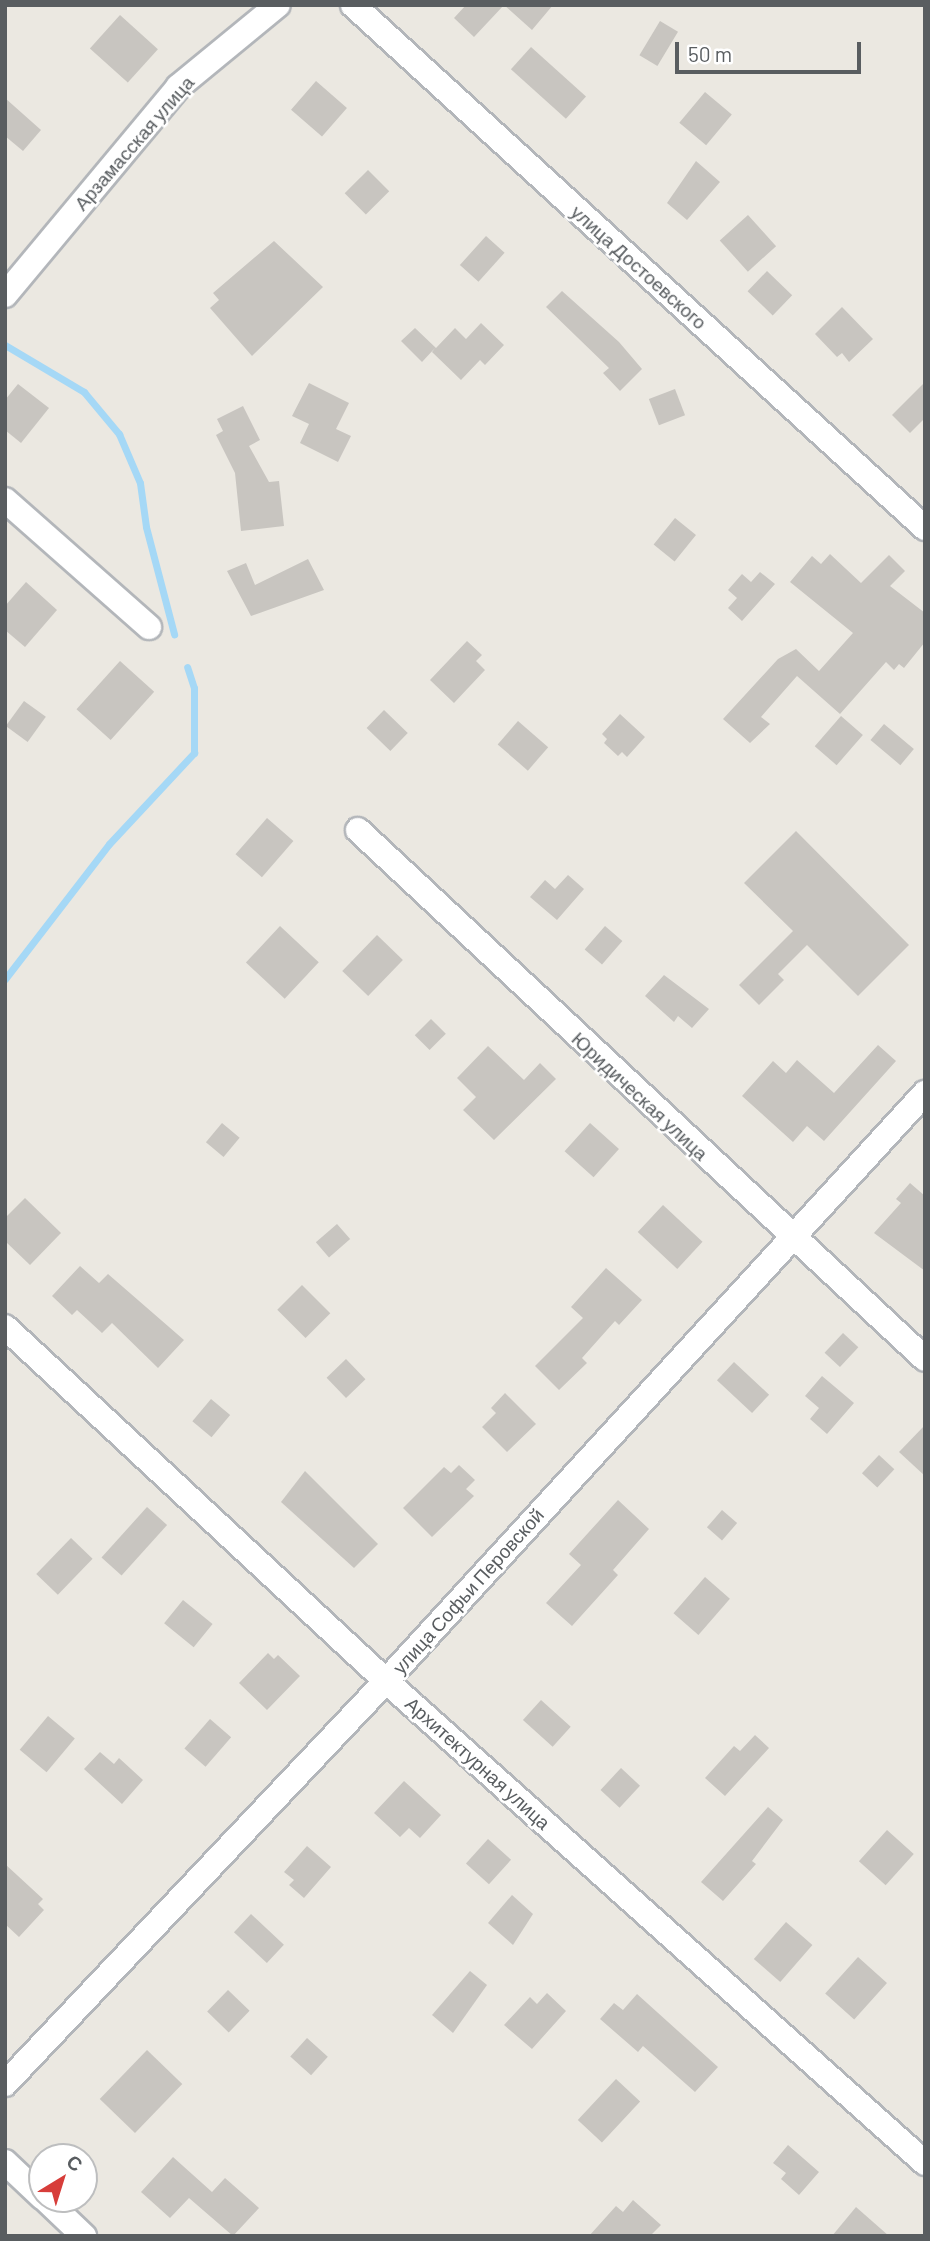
<!DOCTYPE html>
<html>
<head>
<meta charset="utf-8">
<style>
	body { margin:0 }
	#map { position:relative; width:930px; height:2241px; overflow:hidden; background:#ebe8e1; font-family:Barlow,sans-serif }
	div>[style] { position:absolute }
	.stream>* { height:7px; margin:-3.5px; padding:0 3.5px; transform-origin:3.5px; border-radius:3.5px; background:#a5d8f6 }
	.building>* { inset:0; background:#c8c5c0; transform-origin:0 0 }
	.roads { filter:drop-shadow(2px 0 #b3b6ba) drop-shadow(-2px 0 #b3b6ba) drop-shadow(0 2px #b3b6ba) drop-shadow(0 -2px #b3b6ba) }
	.street>* { height:24px; margin:-12px; padding:0 12px; transform-origin:12px; border-radius:12px; background:#fff }
	span { translate:-50% -50%; white-space:nowrap; text-align:center; line-height:1.15; -webkit-text-stroke:5px #fff; paint-order:stroke }
	.street-label { font-size:19px; color:#595d60 }
	.frame { position:absolute; inset:0; border:7px solid #595d60; pointer-events:none }
	.north { position:absolute; left:28px; top:2143px; width:70px; height:70px; box-sizing:border-box; background:#fff; border:2px solid #bdbebf; border-radius:50%; rotate:38deg; font-size:19px; font-weight:700; line-height:28px; text-align:center; color:#595d60 }
	.north::after { content:''; display:block; margin:auto; width:24px; height:32px; background:#d73d3a; clip-path:polygon(50% 0,100% 100%,50% 72%,0 100%) }
	.scale { position:absolute; left:675px; top:42px; width:186px; height:32px; box-sizing:border-box; border:4px solid #595d60; border-top:0; padding-left:9px; font-size:21px; line-height:24px; white-space:nowrap; color:#595d60; -webkit-text-stroke:5px #fff; paint-order:stroke }
</style>
</head>
<body>
<div id="map">
	<div class="stream">
		<i style="left:5px;top:345px;width:92px;rotate:30.7deg"></i>
		<i style="left:84px;top:392px;width:55px;rotate:50.2deg"></i>
		<i style="left:119px;top:434px;width:53px;rotate:66.8deg"></i>
		<i style="left:140px;top:483px;width:44px;rotate:82.2deg"></i>
		<i style="left:146px;top:527px;width:111px;rotate:75.3deg"></i>
		<i style="left:5px;top:979px;width:170px;rotate:-52.4deg"></i>
		<i style="left:109px;top:844px;width:125px;rotate:-47deg"></i>
		<i style="left:194px;top:753px;width:65px;rotate:-90deg"></i>
		<i style="left:194px;top:688px;width:22px;rotate:-108deg"></i>
	</div>
	<div class="building">
		<i style="clip-path:polygon(466px 5px,553px 5px,532px 30px,504px 5px,474px 37px,454px 18px)"></i>
		<i style="left:120px;top:15px;width:51px;height:45px;rotate:42deg"></i>
		<i style="left:660px;top:21px;width:21px;height:40px;rotate:31deg"></i>
		<i style="left:531px;top:47px;width:74px;height:30px;rotate:42deg"></i>
		<i style="left:316px;top:81px;width:41px;height:38px;rotate:41deg"></i>
		<i style="left:705px;top:92px;width:35px;height:40px;rotate:40deg"></i>
		<i style="clip-path:polygon(5px 98px,41px 130px,23px 151px,5px 136px)"></i>
		<i style="clip-path:polygon(696px 161px,720px 182px,687px 220px,667px 203px)"></i>
		<i style="left:368px;top:170px;width:30px;height:33px;rotate:45deg"></i>
		<i style="left:748px;top:215px;width:42px;height:38px;rotate:48deg"></i>
		<i style="left:486px;top:236px;width:25px;height:39px;rotate:42deg"></i>
		<i style="clip-path:polygon(274px 241px,323px 287px,252px 356px,210px 308px,219px 300px,213px 293px)"></i>
		<i style="left:767px;top:271px;width:35px;height:28px;rotate:44deg"></i>
		<i style="clip-path:polygon(562px 291px,619px 342px,642px 369px,620px 391px,603px 373px,609px 368px,546px 307px)"></i>
		<i style="clip-path:polygon(842px 307px,873px 339px,849px 362px,842px 353px,837px 357px,815px 334px)"></i>
		<i style="clip-path:polygon(481px 323px,504px 345px,485px 365px,480px 360px,461px 380px,432px 352px,435px 348px,422px 362px,401px 341px,415px 328px,436px 348px,455px 328px,466px 339px)"></i>
		<i style="clip-path:polygon(925px 382px,925px 418px,910px 433px,892px 415px)"></i>
		<i style="clip-path:polygon(309px 383px,349px 403px,336px 429px,351px 436px,338px 462px,300px 443px,309px 424px,292px 416px)"></i>
		<i style="clip-path:polygon(18px 384px,49px 408px,21px 443px,5px 430px,5px 400px)"></i>
		<i style="left:675px;top:389px;width:28px;height:28px;rotate:69deg"></i>
		<i style="clip-path:polygon(243px 406px,260px 440px,249px 446px,269px 482px,279px 481px,284px 526px,241px 531px,235px 473px,216px 435px,223px 431px,217px 419px)"></i>
		<i style="left:675px;top:518px;width:27px;height:34px;rotate:39deg"></i>
		<i style="clip-path:polygon(830px 554px,861px 583px,889px 555px,905px 571px,890px 586px,925px 613px,925px 642px,904px 668px,899px 664px,894px 670px,886px 662px,840px 714px,797px 676px,761px 717px,770px 724px,750px 743px,723px 719px,778px 659px,796px 649px,819px 671px,853px 633px,790px 582px,812px 556px,821px 564px)"></i>
		<i style="clip-path:polygon(308px 559px,324px 590px,251px 616px,227px 571px,246px 563px,255px 585px)"></i>
		<i style="clip-path:polygon(760px 572px,775px 584px,742px 621px,728px 608px,737px 598px,728px 590px,742px 574px,751px 582px)"></i>
		<i style="clip-path:polygon(26px 582px,57px 610px,25px 647px,5px 630px,5px 606px)"></i>
		<i style="clip-path:polygon(467px 641px,482px 655px,476px 661px,485px 670px,454px 703px,430px 680px)"></i>
		<i style="left:120px;top:661px;width:46px;height:65px;rotate:42deg"></i>
		<i style="left:24px;top:701px;width:27px;height:31px;rotate:36deg"></i>
		<i style="left:384px;top:710px;width:33px;height:25px;rotate:44deg"></i>
		<i style="clip-path:polygon(620px 714px,645px 737px,627px 757px,622px 752px,618px 756px,604px 743px,607px 739px,602px 734px)"></i>
		<i style="left:841px;top:716px;width:29px;height:40px;rotate:41deg"></i>
		<i style="left:518px;top:721px;width:40px;height:31px;rotate:41deg"></i>
		<i style="left:884px;top:724px;width:39px;height:21px;rotate:40deg"></i>
		<i style="left:267px;top:818px;width:35px;height:48px;rotate:41deg"></i>
		<i style="clip-path:polygon(796px 831px,909px 945px,858px 996px,807px 945px,778px 974px,784px 980px,759px 1005px,739px 985px,793px 931px,744px 883px)"></i>
		<i style="clip-path:polygon(568px 875px,584px 889px,557px 920px,530px 897px,545px 880px,555px 889px)"></i>
		<i style="left:280px;top:926px;width:53px;height:50px;rotate:43deg"></i>
		<i style="left:605px;top:926px;width:23px;height:31px;rotate:41deg"></i>
		<i style="left:377px;top:935px;width:36px;height:50px;rotate:44deg"></i>
		<i style="clip-path:polygon(664px 975px,709px 1009px,692px 1028px,678px 1016px,674px 1022px,645px 996px)"></i>
		<i style="left:431px;top:1019px;width:21px;height:23px;rotate:45deg"></i>
		<i style="clip-path:polygon(878px 1045px,896px 1061px,824px 1141px,807px 1126px,793px 1142px,742px 1096px,773px 1061px,786px 1073px,797px 1060px,834px 1093px)"></i>
		<i style="clip-path:polygon(488px 1046px,524px 1080px,540px 1063px,556px 1079px,494px 1140px,463px 1110px,476px 1097px,457px 1078px)"></i>
		<i style="left:222px;top:1123px;width:23px;height:25px;rotate:40deg"></i>
		<i style="left:590px;top:1123px;width:39px;height:38px;rotate:42deg"></i>
		<i style="clip-path:polygon(910px 1183px,925px 1196px,925px 1271px,874px 1233px,901px 1203px,896px 1199px)"></i>
		<i style="clip-path:polygon(25px 1198px,61px 1233px,30px 1265px,5px 1241px,5px 1218px)"></i>
		<i style="left:663px;top:1205px;width:54px;height:37px;rotate:43deg"></i>
		<i style="left:337px;top:1224px;width:20px;height:28px;rotate:49deg"></i>
		<i style="clip-path:polygon(80px 1266px,99px 1283px,108px 1274px,184px 1340px,158px 1368px,112px 1323px,102px 1333px,77px 1310px,72px 1315px,52px 1296px)"></i>
		<i style="clip-path:polygon(606px 1268px,642px 1300px,619px 1325px,615px 1321px,582px 1358px,587px 1363px,559px 1390px,535px 1366px,583px 1318px,571px 1307px)"></i>
		<i style="left:302px;top:1285px;width:40px;height:35px;rotate:45deg"></i>
		<i style="left:843px;top:1333px;width:21px;height:27px;rotate:43deg"></i>
		<i style="left:346px;top:1359px;width:28px;height:27px;rotate:46deg"></i>
		<i style="left:734px;top:1362px;width:48px;height:25px;rotate:43deg"></i>
		<i style="clip-path:polygon(822px 1376px,854px 1403px,827px 1434px,810px 1419px,819px 1408px,805px 1396px)"></i>
		<i style="clip-path:polygon(505px 1393px,536px 1424px,507px 1452px,482px 1427px,496px 1413px,491px 1408px)"></i>
		<i style="left:211px;top:1399px;width:25px;height:29px;rotate:40deg"></i>
		<i style="clip-path:polygon(925px 1425px,925px 1476px,899px 1452px)"></i>
		<i style="left:879px;top:1455px;width:21px;height:25px;rotate:43deg"></i>
		<i style="clip-path:polygon(459px 1465px,475px 1480px,466px 1489px,474px 1496px,432px 1537px,403px 1508px,444px 1467px,451px 1473px)"></i>
		<i style="clip-path:polygon(305px 1471px,378px 1544px,354px 1568px,281px 1502px)"></i>
		<i style="clip-path:polygon(618px 1500px,649px 1529px,613px 1570px,618px 1575px,572px 1626px,546px 1603px,581px 1565px,569px 1554px)"></i>
		<i style="left:147px;top:1507px;width:27px;height:68px;rotate:42deg"></i>
		<i style="left:722px;top:1510px;width:20px;height:23px;rotate:41deg"></i>
		<i style="left:71px;top:1538px;width:30px;height:50px;rotate:44deg"></i>
		<i style="left:705px;top:1577px;width:33px;height:48px;rotate:41deg"></i>
		<i style="left:183px;top:1600px;width:38px;height:30px;rotate:39deg"></i>
		<i style="clip-path:polygon(268px 1653px,274px 1659px,278px 1655px,300px 1676px,267px 1710px,239px 1683px)"></i>
		<i style="left:541px;top:1700px;width:40px;height:27px;rotate:42deg"></i>
		<i style="left:48px;top:1716px;width:35px;height:44px;rotate:40deg"></i>
		<i style="left:210px;top:1719px;width:28px;height:39px;rotate:41deg"></i>
		<i style="clip-path:polygon(755px 1735px,769px 1748px,725px 1796px,705px 1778px,734px 1746px,740px 1751px)"></i>
		<i style="clip-path:polygon(100px 1752px,114px 1764px,119px 1758px,143px 1780px,122px 1804px,84px 1769px)"></i>
		<i style="left:621px;top:1768px;width:26px;height:30px;rotate:43deg"></i>
		<i style="clip-path:polygon(404px 1781px,441px 1815px,420px 1838px,409px 1828px,400px 1837px,374px 1813px)"></i>
		<i style="clip-path:polygon(768px 1807px,783px 1820px,752px 1861px,756px 1864px,723px 1901px,701px 1882px)"></i>
		<i style="left:887px;top:1830px;width:36px;height:42px;rotate:42deg"></i>
		<i style="left:488px;top:1839px;width:31px;height:33px;rotate:42deg"></i>
		<i style="clip-path:polygon(307px 1846px,331px 1867px,304px 1898px,289px 1885px,294px 1880px,284px 1872px)"></i>
		<i style="clip-path:polygon(5px 1864px,43px 1899px,38px 1904px,44px 1910px,19px 1937px,5px 1924px)"></i>
		<i style="clip-path:polygon(512px 1895px,533px 1914px,513px 1945px,488px 1923px)"></i>
		<i style="left:251px;top:1914px;width:45px;height:25px;rotate:43deg"></i>
		<i style="left:786px;top:1922px;width:35px;height:49px;rotate:41deg"></i>
		<i style="left:858px;top:1957px;width:39px;height:49px;rotate:42deg"></i>
		<i style="clip-path:polygon(470px 1971px,487px 1985px,453px 2033px,432px 2015px)"></i>
		<i style="left:228px;top:1990px;width:30px;height:30px;rotate:44deg"></i>
		<i style="clip-path:polygon(547px 1993px,566px 2011px,532px 2049px,504px 2025px,530px 1997px,537px 2004px)"></i>
		<i style="clip-path:polygon(637px 1994px,718px 2067px,695px 2092px,643px 2046px,638px 2052px,600px 2019px,614px 2003px,623px 2010px)"></i>
		<i style="left:307px;top:2038px;width:28px;height:25px;rotate:42deg"></i>
		<i style="left:147px;top:2050px;width:49px;height:68px;rotate:44deg"></i>
		<i style="left:616px;top:2079px;width:33px;height:56px;rotate:43deg"></i>
		<i style="clip-path:polygon(788px 2145px,819px 2172px,799px 2195px,781px 2179px,786px 2173px,773px 2163px)"></i>
		<i style="clip-path:polygon(173px 2157px,212px 2192px,225px 2178px,259px 2208px,233px 2236px,189px 2198px,170px 2218px,141px 2192px)"></i>
		<i style="clip-path:polygon(633px 2200px,661px 2225px,650px 2236px,589px 2236px,616px 2206px,623px 2212px)"></i>
		<i style="clip-path:polygon(856px 2207px,889px 2236px,832px 2236px)"></i>
	</div>
	<div class="roads">
		<div class="street">
			<i style="left:353px;top:5px;width:775px;rotate:42.44deg"></i>
			<i style="left:5px;top:295px;width:271px;rotate:-50.2deg"></i>
			<i style="left:178px;top:87px;width:129px;rotate:-39.4deg"></i>
			<i style="left:5px;top:500px;width:192px;rotate:41.4deg"></i>
			<i style="left:358px;top:830px;width:775px;rotate:43.01deg"></i>
			<i style="left:5px;top:1327px;width:520px;rotate:42.9deg"></i>
			<i style="left:386px;top:1681px;width:723px;rotate:41.8deg"></i>
			<i style="left:5px;top:2084px;width:555px;rotate:-46.61deg"></i>
			<i style="left:386px;top:1681px;width:798px;rotate:-47.49deg"></i>
			<i style="left:5px;top:2162px;width:51px;rotate:43.4deg"></i>
			<i style="left:45px;top:2199px;width:54px;rotate:43.5deg"></i>
		</div>
	</div>
	<div class="street-label">
		<span style="left:134px;top:143px;rotate:-49deg">Арзамасская улица</span>
		<span style="left:639px;top:267px;rotate:42deg">улица Достоевского</span>
		<span style="left:640px;top:1096px;rotate:43deg">Юридическая улица</span>
		<span style="left:468px;top:1591px;rotate:-48deg">улица Софьи Перовской</span>
		<span style="left:478px;top:1763px;rotate:42deg">Архитектурная улица</span>
	</div>
	<div class="frame"></div>
	<div class="north">С</div>
	<div class="scale">50 m</div>
</div>
</body>
</html>
